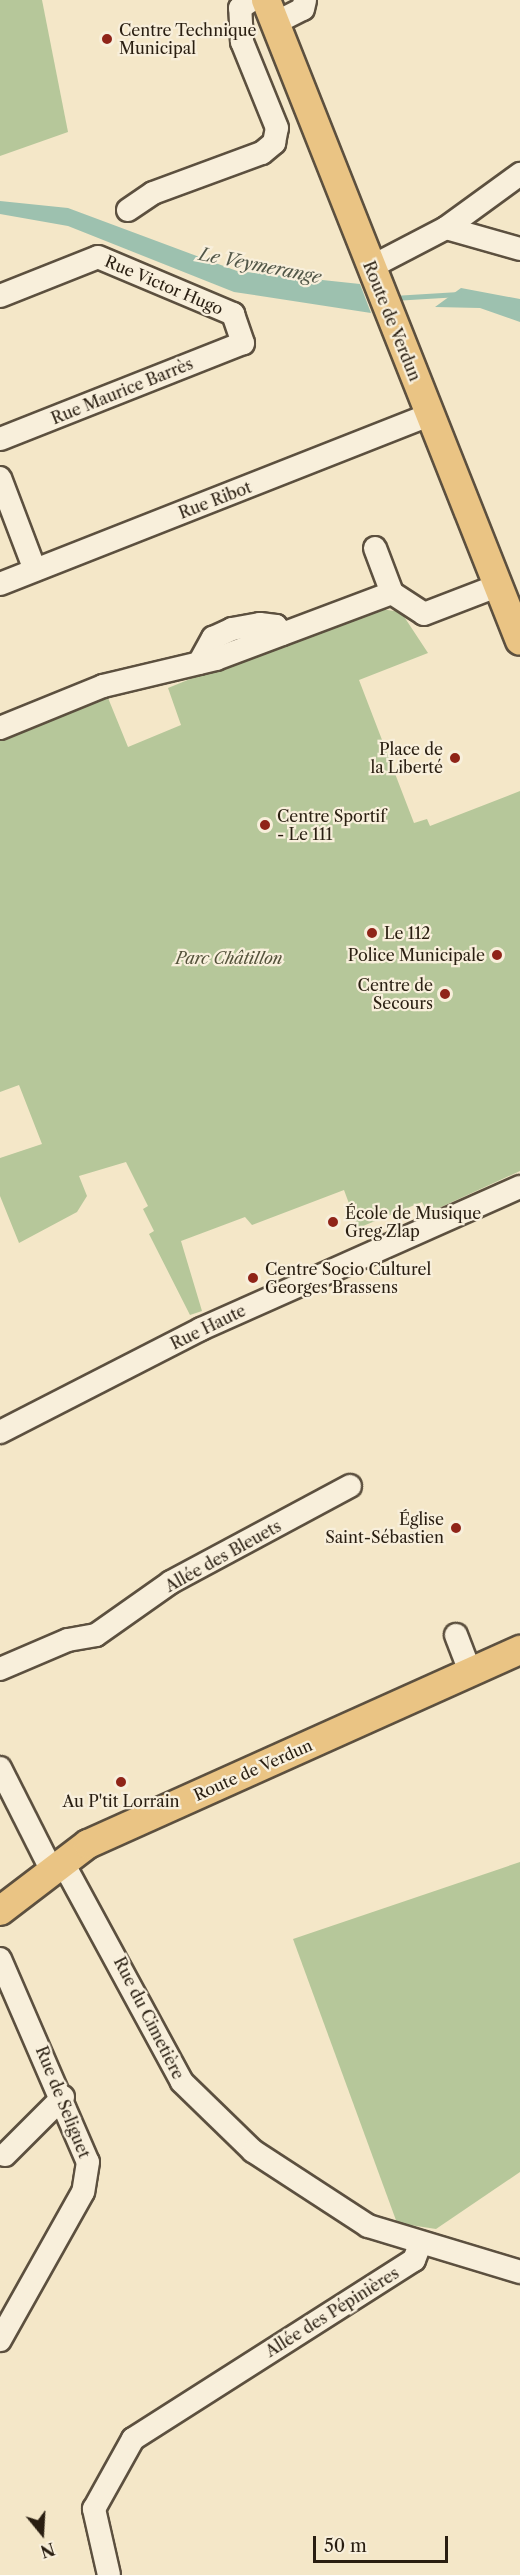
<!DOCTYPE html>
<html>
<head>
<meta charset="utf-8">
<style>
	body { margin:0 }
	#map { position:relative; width:520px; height:2575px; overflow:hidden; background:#f4e7c8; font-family:"Libre Caslon Text",serif }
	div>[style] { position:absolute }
	.green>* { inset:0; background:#b6c79a }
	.water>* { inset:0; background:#9dc1af }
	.stream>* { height:5px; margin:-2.5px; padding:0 2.5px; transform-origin:2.5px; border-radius:2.5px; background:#9dc1af }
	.roads { filter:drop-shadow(2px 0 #5c503f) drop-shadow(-2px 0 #5c503f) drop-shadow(0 2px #5c503f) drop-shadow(0 -2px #5c503f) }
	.minor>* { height:22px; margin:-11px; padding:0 11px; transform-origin:11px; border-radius:11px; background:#f8efdb }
	.major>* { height:28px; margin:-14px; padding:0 14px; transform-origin:14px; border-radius:14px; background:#eac484 }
	.dots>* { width:16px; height:16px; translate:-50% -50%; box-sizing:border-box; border:3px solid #f8efdb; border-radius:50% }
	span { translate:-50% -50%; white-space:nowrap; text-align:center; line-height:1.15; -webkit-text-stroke:4.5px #f8efdb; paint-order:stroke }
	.poi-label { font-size:16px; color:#291e11 }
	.left { translate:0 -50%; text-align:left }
	.right { translate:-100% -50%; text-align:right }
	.street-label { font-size:16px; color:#291e11 }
	.park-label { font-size:16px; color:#53513a; font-style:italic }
	.water-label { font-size:18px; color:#525748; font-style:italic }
	.north { position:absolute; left:12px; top:2503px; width:60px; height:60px; -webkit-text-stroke:4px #f8efdb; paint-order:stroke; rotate:162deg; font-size:16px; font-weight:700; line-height:24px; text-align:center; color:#291e11 }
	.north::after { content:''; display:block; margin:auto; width:21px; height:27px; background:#291e11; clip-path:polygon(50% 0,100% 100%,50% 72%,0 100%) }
	.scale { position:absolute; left:313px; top:2536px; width:135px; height:27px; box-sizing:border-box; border:3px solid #291e11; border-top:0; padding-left:8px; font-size:18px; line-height:21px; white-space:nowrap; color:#291e11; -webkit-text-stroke:4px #f8efdb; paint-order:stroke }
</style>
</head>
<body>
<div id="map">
	<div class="green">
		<i style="clip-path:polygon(0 0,42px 0,68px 132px,0 156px)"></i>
		<i style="clip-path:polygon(367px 607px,401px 612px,428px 653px,359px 680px,414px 823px,427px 819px,430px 826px,520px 791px,520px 1171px,428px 1213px,422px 1202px,358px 1228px,344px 1190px,252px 1225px,245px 1217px,181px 1241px,202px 1311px,190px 1315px,149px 1234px,154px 1231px,143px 1209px,148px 1206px,126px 1162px,79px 1176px,87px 1196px,77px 1212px,19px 1243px,0 1196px,0 1158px,42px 1144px,19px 1085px,0 1092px,0 735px,106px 693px,128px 747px,181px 725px,168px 688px)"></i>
		<i style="clip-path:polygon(520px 1862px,520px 2172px,436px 2229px,397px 2223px,293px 1939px)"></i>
	</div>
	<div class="water">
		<i style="clip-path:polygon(0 201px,68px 208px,237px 271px,360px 284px,371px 313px,234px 292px,68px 226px,0 214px)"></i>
		<i style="clip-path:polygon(461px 288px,520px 299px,520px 322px,480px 308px,435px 307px)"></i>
	</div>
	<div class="stream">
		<i style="left:393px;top:298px;width:66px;rotate:-3.5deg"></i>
	</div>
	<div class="roads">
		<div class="minor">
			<i style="left:275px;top:23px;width:31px;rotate:-27deg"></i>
			<i style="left:303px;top:9px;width:9px;rotate:-77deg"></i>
			<i style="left:128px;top:210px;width:30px;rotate:-34deg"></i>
			<i style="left:153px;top:193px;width:116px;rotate:-20.2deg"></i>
			<i style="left:262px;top:153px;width:16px;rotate:-40deg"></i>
			<i style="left:274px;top:143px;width:15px;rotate:-79deg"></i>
			<i style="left:277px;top:128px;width:93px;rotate:-112.1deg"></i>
			<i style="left:242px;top:42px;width:34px;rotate:-93deg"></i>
			<i style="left:240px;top:8px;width:14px;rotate:-34deg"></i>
			<i style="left:446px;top:228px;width:77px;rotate:15.8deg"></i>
			<i style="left:371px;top:267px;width:85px;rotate:-27.5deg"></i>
			<i style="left:446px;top:228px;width:92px;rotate:-36.1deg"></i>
			<i style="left:0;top:296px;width:105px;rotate:-21.7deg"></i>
			<i style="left:98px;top:257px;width:147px;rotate:22.9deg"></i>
			<i style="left:233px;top:314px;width:31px;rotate:71deg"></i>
			<i style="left:243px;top:343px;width:261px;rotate:158.4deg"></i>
			<i style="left:0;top:478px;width:98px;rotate:69.2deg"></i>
			<i style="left:0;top:584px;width:461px;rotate:-21.5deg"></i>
			<i style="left:392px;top:593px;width:38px;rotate:33deg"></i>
			<i style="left:424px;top:614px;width:78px;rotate:-21deg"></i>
			<i style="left:199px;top:663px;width:29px;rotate:-61deg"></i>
			<i style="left:213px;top:638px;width:21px;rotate:-25deg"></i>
			<i style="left:232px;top:629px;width:28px;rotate:-10deg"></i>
			<i style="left:260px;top:624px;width:16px;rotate:7deg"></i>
			<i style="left:276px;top:626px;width:10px;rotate:53deg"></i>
			<i style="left:0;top:728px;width:111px;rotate:-22.2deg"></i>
			<i style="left:103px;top:686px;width:116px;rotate:-13.4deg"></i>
			<i style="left:216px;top:659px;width:188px;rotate:-20.6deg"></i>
			<i style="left:392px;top:593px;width:48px;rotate:-110.7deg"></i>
			<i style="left:0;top:1432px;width:226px;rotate:-27.1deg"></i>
			<i style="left:201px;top:1329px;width:349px;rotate:-24deg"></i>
			<i style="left:456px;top:1635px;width:40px;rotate:69deg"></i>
			<i style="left:0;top:1669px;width:74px;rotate:-23.1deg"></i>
			<i style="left:68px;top:1640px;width:28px;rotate:-10deg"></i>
			<i style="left:96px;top:1635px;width:92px;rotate:-35.2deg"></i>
			<i style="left:171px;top:1582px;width:203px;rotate:-28.2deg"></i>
			<i style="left:0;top:1768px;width:113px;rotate:63.2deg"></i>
			<i style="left:62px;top:1861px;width:251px;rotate:61.5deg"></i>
			<i style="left:182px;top:2082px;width:99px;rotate:44.2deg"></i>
			<i style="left:253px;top:2151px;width:137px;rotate:33.1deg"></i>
			<i style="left:368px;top:2226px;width:159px;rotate:16.8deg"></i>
			<i style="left:0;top:1959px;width:221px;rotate:66.6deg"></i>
			<i style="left:88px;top:2162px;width:30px;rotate:99deg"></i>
			<i style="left:83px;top:2192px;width:170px;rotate:119.3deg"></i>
			<i style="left:5px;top:2155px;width:82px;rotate:-45deg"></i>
			<i style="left:109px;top:2575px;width:68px;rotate:-102.8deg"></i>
			<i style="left:94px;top:2509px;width:80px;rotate:-60.9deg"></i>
			<i style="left:133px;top:2439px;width:333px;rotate:-32.5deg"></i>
			<i style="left:414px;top:2260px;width:17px;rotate:-69deg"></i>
		</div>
		<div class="major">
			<i style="left:266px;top:0;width:689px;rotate:68.38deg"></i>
			<i style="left:0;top:1911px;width:111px;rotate:-37.3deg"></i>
			<i style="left:88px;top:1844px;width:474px;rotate:-24.2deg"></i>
		</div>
	</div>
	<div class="dots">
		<i style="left:107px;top:39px;background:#8f2418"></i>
		<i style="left:455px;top:758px;background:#8f2418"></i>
		<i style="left:265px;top:825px;background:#8f2418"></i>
		<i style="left:372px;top:933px;background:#8f2418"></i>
		<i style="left:497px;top:955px;background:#8f2418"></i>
		<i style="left:445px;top:994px;background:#8f2418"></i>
		<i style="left:333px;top:1222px;background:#8f2418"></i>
		<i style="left:253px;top:1278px;background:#8f2418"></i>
		<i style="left:456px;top:1528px;background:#8f2418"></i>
		<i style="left:121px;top:1782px;background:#8f2418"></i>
	</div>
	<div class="poi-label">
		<span class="left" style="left:119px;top:39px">Centre Technique<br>Municipal</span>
		<span class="right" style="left:443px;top:758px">Place de<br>la Liberté</span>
		<span class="left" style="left:277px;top:825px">Centre Sportif<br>- Le 111</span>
		<span class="left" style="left:384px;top:933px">Le 112</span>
		<span class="right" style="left:485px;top:955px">Police Municipale</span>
		<span class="right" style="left:433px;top:994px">Centre de<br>Secours</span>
		<span class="left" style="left:345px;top:1222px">École de Musique<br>Greg Zlap</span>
		<span class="left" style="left:265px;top:1278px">Centre Socio Culturel<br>Georges Brassens</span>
		<span class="right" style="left:444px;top:1528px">Église<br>Saint-Sébastien</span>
		<span style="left:121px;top:1801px">Au P'tit Lorrain</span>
	</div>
	<div class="street-label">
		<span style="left:164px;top:285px;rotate:23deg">Rue Victor Hugo</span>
		<span style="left:392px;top:321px;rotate:68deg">Route de Verdun</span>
		<span style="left:122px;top:391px;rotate:-22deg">Rue Maurice Barrès</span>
		<span style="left:215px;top:500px;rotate:-21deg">Rue Ribot</span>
		<span style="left:208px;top:1327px;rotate:-26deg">Rue Haute</span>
		<span style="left:223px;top:1556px;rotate:-29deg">Allée des Bleuets</span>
		<span style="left:253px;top:1770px;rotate:-24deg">Route de Verdun</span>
		<span style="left:149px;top:2018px;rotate:63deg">Rue du Cimetière</span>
		<span style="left:63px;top:2102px;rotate:68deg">Rue de Seliguet</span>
		<span style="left:332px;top:2312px;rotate:-32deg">Allée des Pépinières</span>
	</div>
	<div class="park-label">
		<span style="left:229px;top:958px">Parc Châtillon</span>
	</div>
	<div class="water-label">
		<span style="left:260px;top:266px;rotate:11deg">Le Veymerange</span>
	</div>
	<div class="north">N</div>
	<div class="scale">50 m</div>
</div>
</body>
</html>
